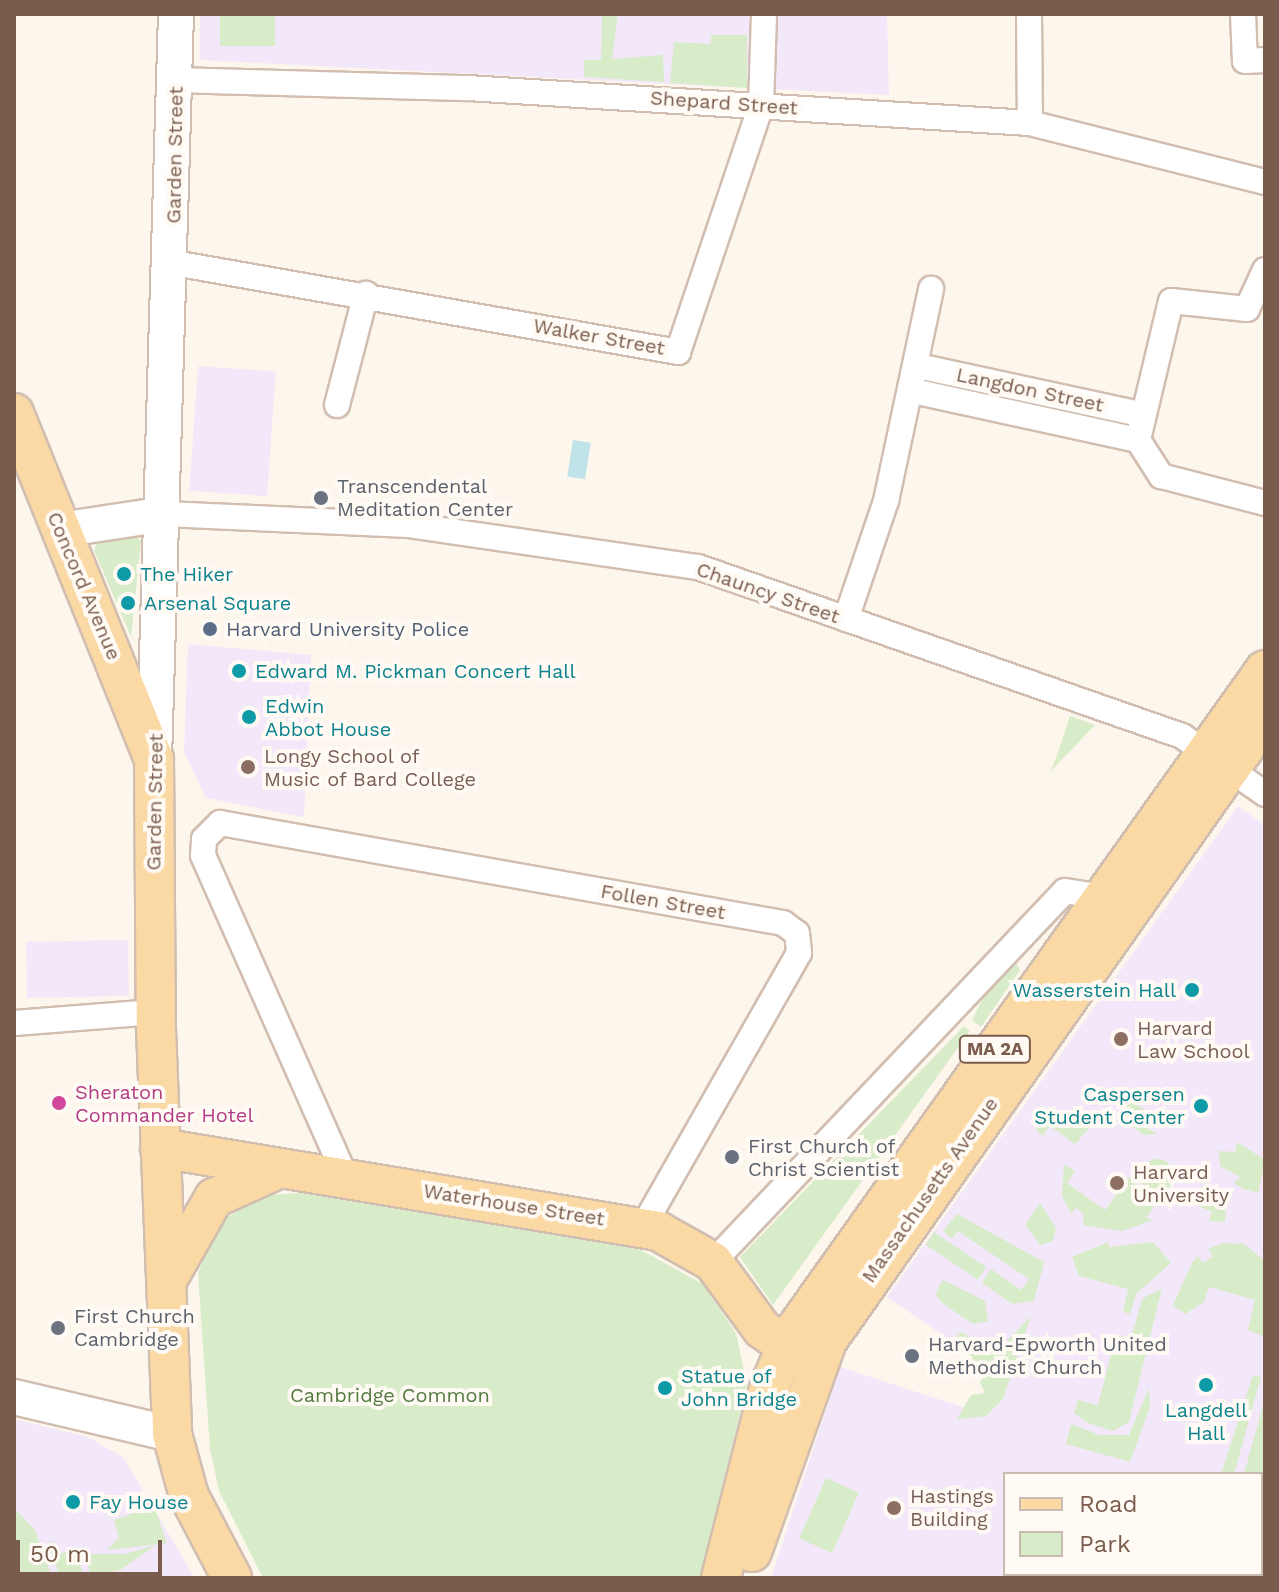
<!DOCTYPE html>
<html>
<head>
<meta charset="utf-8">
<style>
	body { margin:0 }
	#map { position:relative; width:1279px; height:1592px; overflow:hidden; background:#fdf6ec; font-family:"Work Sans",sans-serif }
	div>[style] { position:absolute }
	.education>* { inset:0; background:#f3e8fa; transform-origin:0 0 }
	.green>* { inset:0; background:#d8ecc9; transform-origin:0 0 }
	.round { border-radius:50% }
	.water>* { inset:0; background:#bfe3e8; transform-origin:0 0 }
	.roads { filter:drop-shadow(2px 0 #d1beb0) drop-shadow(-2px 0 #d1beb0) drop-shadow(0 2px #d1beb0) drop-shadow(0 -2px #d1beb0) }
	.street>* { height:24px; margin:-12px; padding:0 12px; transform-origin:12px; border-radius:12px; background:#fff }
	.secondary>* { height:34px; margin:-17px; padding:0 17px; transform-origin:17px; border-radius:17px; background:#fff }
	.primary>* { height:38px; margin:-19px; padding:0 19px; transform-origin:19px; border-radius:19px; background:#fbd9a5 }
	.dots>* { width:22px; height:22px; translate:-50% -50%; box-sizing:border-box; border:4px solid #fffaf3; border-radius:50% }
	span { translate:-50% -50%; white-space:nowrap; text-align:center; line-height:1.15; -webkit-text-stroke:8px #fffaf3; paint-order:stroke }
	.shield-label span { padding:2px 6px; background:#fffaf3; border:2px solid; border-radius:6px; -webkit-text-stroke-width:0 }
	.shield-label { font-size:18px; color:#7a5c4d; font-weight:700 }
	.street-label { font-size:20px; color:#7a5c4d }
	.worship-label { font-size:20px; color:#5b616d }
	.left { translate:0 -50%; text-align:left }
	.culture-label { font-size:20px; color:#0d838f }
	.right { translate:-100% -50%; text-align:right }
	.service-label { font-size:20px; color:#4e5e75 }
	.education-label { font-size:20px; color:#785e54 }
	.hotel-label { font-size:20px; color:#b23c85 }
	.park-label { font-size:20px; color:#537a41 }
	.frame { position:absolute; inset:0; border:16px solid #7a5c4d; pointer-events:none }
	.legend { position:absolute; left:1003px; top:1472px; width:260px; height:104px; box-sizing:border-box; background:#fffaf3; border:2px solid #cabbb1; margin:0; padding:10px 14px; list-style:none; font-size:24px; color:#7a5c4d }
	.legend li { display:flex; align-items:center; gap:16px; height:40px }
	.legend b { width:40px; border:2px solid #cabbb1 }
	.scale { position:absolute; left:16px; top:1540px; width:146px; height:36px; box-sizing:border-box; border:4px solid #7a5c4d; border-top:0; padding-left:10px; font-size:24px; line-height:28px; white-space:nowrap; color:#7a5c4d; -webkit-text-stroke:6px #fffaf3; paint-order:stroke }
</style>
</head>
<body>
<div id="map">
	<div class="education">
		<i style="clip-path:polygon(200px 14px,887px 14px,889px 95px,200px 60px)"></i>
		<i style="left:198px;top:366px;width:78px;height:125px;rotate:4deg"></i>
		<i style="clip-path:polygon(188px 644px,311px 655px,304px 817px,206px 798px,184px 752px)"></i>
		<i style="clip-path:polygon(evenodd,1238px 806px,1265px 825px,1265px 1578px,771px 1578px,840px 1367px,972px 1410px,1005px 1378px,887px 1297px,1238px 806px,1005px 1474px,1261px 1474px,1261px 1574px,1005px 1574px,1005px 1474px)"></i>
		<i style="left:128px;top:940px;width:56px;height:102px;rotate:89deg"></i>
		<i style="clip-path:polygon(14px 1419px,88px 1437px,123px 1457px,195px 1578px,14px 1578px)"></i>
	</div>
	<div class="green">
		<i style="left:220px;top:14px;width:55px;height:32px"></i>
		<i style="clip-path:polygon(602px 14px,618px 14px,612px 59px,663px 55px,664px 82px,584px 77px,584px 60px,601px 60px)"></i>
		<i style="clip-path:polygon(711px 35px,747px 35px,747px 88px,670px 83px,674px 42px,711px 44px)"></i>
		<i style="clip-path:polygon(134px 534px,141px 541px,131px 637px,94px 550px,99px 540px)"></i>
		<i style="clip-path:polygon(1070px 716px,1095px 725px,1050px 772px,1055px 761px)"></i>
		<i style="clip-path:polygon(1016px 962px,1020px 970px,981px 1027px,972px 1020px,984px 996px)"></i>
		<i style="clip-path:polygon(964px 1026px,970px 1031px,773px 1305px,740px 1257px)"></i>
		<i style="clip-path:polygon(1124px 1098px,1151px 1113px,1142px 1125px,1157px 1134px,1144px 1135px,1121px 1118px)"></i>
		<i style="clip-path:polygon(1087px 1110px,1101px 1115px,1075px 1144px,1050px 1126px,1042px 1136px,1036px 1129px,1042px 1117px,1069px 1124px)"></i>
		<i style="clip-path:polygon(1237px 1142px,1265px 1160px,1258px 1193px,1243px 1189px,1234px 1183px,1240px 1177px,1220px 1166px,1219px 1151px,1235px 1152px)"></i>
		<i class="round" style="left:1140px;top:1159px;width:34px;height:34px"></i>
		<i style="clip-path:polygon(1064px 1164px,1075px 1172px,1067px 1183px,1105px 1210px,1129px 1177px,1154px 1206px,1146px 1218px,1153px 1220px,1122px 1231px,1083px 1225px,1084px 1215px,1077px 1208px,1071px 1213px,1062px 1196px)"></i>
		<i style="clip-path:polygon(1201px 1187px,1214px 1187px,1227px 1198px,1225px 1222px,1209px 1221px,1212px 1212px,1197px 1205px)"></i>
		<i style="clip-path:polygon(301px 1193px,637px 1248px,703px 1284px,736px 1333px,747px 1385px,700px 1578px,263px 1578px,219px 1491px,210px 1449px,198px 1273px,220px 1221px,266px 1195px)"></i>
		<i style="clip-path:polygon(1040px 1203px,1056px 1228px,1053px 1241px,1040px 1245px,1025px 1225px)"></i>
		<i style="clip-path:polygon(957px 1214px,1044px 1262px,1034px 1301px,1012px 1304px,982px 1283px,991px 1269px,1021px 1290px,1029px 1279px,958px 1231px,952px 1239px,943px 1231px)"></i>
		<i style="left:934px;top:1232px;width:63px;height:15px;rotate:34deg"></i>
		<i style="clip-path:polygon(1108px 1242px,1109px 1247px,1153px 1242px,1171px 1263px,1136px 1294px,1130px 1314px,1123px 1312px,1128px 1289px,1079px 1276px,1072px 1257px)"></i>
		<i style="clip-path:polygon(1224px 1243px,1244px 1244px,1265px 1261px,1265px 1337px,1248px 1330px,1255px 1300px,1209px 1287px,1204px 1302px,1185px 1314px,1173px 1305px,1193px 1261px,1198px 1256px,1203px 1263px,1213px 1256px,1208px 1249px)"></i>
		<i style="clip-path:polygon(943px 1280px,985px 1301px,988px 1321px,973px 1324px,942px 1303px,935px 1294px)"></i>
		<i style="clip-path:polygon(1162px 1288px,1129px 1422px,1113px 1431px,1088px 1423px,1074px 1413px,1078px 1400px,1098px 1405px,1116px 1335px,1131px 1339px,1142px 1299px)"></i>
		<i style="clip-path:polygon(1031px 1316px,1003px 1399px,986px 1416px,957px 1419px,971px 1395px,985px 1393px,980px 1382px,989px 1370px,949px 1343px,961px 1332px,990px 1348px,1003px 1345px)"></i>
		<i style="clip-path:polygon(1253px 1375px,1261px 1377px,1234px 1474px,1221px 1474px)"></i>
		<i style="clip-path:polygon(1149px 1388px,1150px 1407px,1130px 1462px,1066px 1444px,1071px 1424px,1099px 1435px,1129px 1435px)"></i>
		<i style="clip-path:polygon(1265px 1398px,1265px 1478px,1261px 1482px,1261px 1474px,1244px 1474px)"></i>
		<i style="left:826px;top:1478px;width:36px;height:66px;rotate:24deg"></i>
		<i style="clip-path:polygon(154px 1506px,167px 1543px,107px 1550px,119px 1538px,114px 1520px)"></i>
		<i style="clip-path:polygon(14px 1508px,35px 1530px,52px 1578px,14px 1578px)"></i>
		<i style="clip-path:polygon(54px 1542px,58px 1554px,71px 1550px,78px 1557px,84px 1577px,60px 1578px,48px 1543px)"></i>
		<i style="clip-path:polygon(157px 1544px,122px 1569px,91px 1578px,85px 1554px,126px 1554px)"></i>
	</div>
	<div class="water">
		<i style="left:573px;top:440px;width:18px;height:37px;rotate:9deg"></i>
	</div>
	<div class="roads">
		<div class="street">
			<i style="left:1029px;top:14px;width:109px;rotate:89.5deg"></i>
			<i style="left:1243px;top:14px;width:47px;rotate:87.6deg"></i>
			<i style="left:1245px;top:61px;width:20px;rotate:-3deg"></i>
			<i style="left:177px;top:80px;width:290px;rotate:1.6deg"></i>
			<i style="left:467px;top:88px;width:564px;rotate:3.56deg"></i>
			<i style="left:1030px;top:123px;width:242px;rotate:14.1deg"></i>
			<i style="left:174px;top:263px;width:512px;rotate:10.01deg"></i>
			<i style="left:678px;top:352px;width:260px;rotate:-71.4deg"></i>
			<i style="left:761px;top:106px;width:92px;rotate:-88.1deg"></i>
			<i style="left:1265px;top:270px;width:43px;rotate:114.8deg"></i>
			<i style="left:1247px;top:309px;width:76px;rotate:-174deg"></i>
			<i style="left:1171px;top:301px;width:143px;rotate:103.4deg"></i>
			<i style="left:1138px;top:440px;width:43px;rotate:57.4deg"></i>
			<i style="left:1161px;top:476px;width:107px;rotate:14.6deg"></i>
			<i style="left:918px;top:366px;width:227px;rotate:12.2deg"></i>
			<i style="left:913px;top:391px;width:230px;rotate:12.3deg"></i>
			<i style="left:337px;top:405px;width:115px;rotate:-75.4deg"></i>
			<i style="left:165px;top:514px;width:244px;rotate:2.6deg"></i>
			<i style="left:409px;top:525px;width:292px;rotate:8.3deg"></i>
			<i style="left:698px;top:567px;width:513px;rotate:19.25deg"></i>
			<i style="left:1182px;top:736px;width:101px;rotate:34.9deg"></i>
			<i style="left:846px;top:619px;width:125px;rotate:-71.3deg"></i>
			<i style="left:886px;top:501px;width:217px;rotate:-78deg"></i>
			<i style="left:14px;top:1023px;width:141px;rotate:-4.5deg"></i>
			<i style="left:346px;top:1178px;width:353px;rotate:-113.9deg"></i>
			<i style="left:203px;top:855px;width:16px;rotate:-86deg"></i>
			<i style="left:204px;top:839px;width:23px;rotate:-45deg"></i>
			<i style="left:220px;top:823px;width:572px;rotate:10.07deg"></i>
			<i style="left:783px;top:923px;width:17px;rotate:36deg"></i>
			<i style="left:797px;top:933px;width:20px;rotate:84deg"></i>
			<i style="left:799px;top:953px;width:315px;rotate:119.7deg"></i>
			<i style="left:713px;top:1262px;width:511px;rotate:-46.51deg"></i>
			<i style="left:1065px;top:891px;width:38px;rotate:9deg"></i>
		</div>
		<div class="secondary">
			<i style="left:60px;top:530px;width:106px;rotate:-8.7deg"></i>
			<i style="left:154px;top:759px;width:745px;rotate:-88.31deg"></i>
			<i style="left:14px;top:1397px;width:162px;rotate:13.2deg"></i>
		</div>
		<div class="primary">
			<i style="left:14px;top:413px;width:373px;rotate:68deg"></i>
			<i style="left:154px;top:759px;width:270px;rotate:89.6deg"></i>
			<i style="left:156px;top:1029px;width:405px;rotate:87.7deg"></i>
			<i style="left:172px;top:1434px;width:64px;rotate:74.7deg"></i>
			<i style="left:189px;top:1496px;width:93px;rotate:62.3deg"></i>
			<i style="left:160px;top:1148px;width:505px;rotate:9.46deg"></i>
			<i style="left:658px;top:1231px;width:63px;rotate:29.4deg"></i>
			<i style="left:713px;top:1262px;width:83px;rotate:53.8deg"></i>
			<i style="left:762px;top:1329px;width:29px;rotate:35deg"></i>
			<i style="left:170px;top:1275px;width:89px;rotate:-60.3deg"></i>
			<i style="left:214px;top:1198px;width:68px;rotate:-24.3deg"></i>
			<i style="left:752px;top:1552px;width:224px;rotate:-70.4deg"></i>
			<i style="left:827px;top:1341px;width:761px;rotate:-54.85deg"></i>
			<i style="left:721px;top:1578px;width:199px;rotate:-75.8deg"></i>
			<i style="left:770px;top:1385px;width:56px;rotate:-66.7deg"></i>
			<i style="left:792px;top:1334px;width:815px;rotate:-54.54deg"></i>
		</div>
	</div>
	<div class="dots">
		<i style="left:321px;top:498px;background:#6b7280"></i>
		<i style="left:124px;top:574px;background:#0f9aa8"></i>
		<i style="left:128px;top:603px;background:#0f9aa8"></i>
		<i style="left:210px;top:629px;background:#5c6f8a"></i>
		<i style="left:239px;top:671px;background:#0f9aa8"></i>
		<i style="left:249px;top:717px;background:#0f9aa8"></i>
		<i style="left:248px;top:767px;background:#8d6e63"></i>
		<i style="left:1192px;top:990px;background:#0f9aa8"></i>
		<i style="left:1121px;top:1039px;background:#8d6e63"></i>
		<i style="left:59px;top:1103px;background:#d1479c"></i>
		<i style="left:1201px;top:1106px;background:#0f9aa8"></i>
		<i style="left:732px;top:1157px;background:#6b7280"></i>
		<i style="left:1117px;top:1183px;background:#8d6e63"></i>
		<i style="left:58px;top:1328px;background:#6b7280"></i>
		<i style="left:912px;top:1356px;background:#6b7280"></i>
		<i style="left:1206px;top:1385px;background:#0f9aa8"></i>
		<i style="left:665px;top:1388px;background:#0f9aa8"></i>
		<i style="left:73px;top:1502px;background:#0f9aa8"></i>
		<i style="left:894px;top:1508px;background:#8d6e63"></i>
	</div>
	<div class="shield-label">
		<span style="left:995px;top:1049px">MA 2A</span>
	</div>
	<div class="street-label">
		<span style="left:724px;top:103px;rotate:4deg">Shepard Street</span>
		<span style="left:175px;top:155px;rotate:-89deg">Garden Street</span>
		<span style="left:599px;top:337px;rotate:10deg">Walker Street</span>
		<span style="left:1030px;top:390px;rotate:12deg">Langdon Street</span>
		<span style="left:84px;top:586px;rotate:67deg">Concord Avenue</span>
		<span style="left:768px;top:593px;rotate:19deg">Chauncy Street</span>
		<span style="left:155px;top:802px;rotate:-89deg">Garden Street</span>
		<span style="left:663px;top:902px;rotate:10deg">Follen Street</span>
		<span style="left:930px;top:1190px;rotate:-55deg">Massachusetts Avenue</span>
		<span style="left:514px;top:1205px;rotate:9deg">Waterhouse Street</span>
	</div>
	<div class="worship-label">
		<span class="left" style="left:337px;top:498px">Transcendental<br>Meditation Center</span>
		<span class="left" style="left:748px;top:1158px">First Church of<br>Christ Scientist</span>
		<span class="left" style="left:74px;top:1328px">First Church<br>Cambridge</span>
		<span class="left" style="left:928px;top:1356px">Harvard-Epworth United<br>Methodist Church</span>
	</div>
	<div class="culture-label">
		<span class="left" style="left:140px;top:574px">The Hiker</span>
		<span class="left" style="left:144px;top:603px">Arsenal Square</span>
		<span class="left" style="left:255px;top:671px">Edward M. Pickman Concert Hall</span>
		<span class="left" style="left:265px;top:718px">Edwin<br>Abbot House</span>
		<span class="right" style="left:1176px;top:990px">Wasserstein Hall</span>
		<span class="right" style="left:1185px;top:1106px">Caspersen<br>Student Center</span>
		<span class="left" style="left:681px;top:1388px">Statue of<br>John Bridge</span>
		<span style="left:1206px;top:1422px">Langdell<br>Hall</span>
		<span class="left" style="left:89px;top:1502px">Fay House</span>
	</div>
	<div class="service-label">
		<span class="left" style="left:226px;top:629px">Harvard University Police</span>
	</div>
	<div class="education-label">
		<span class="left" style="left:264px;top:768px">Longy School of<br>Music of Bard College</span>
		<span class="left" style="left:1137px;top:1040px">Harvard<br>Law School</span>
		<span class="left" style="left:1133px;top:1184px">Harvard<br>University</span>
		<span class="left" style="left:910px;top:1508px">Hastings<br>Building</span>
	</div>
	<div class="hotel-label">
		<span class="left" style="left:75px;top:1104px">Sheraton<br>Commander Hotel</span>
	</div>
	<div class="park-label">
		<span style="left:390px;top:1395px">Cambridge Common</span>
	</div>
	<div class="frame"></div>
	<ul class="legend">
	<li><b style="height:10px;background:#fbd9a5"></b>Road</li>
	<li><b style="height:22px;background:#d8ecc9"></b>Park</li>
	</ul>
	<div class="scale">50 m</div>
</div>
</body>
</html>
